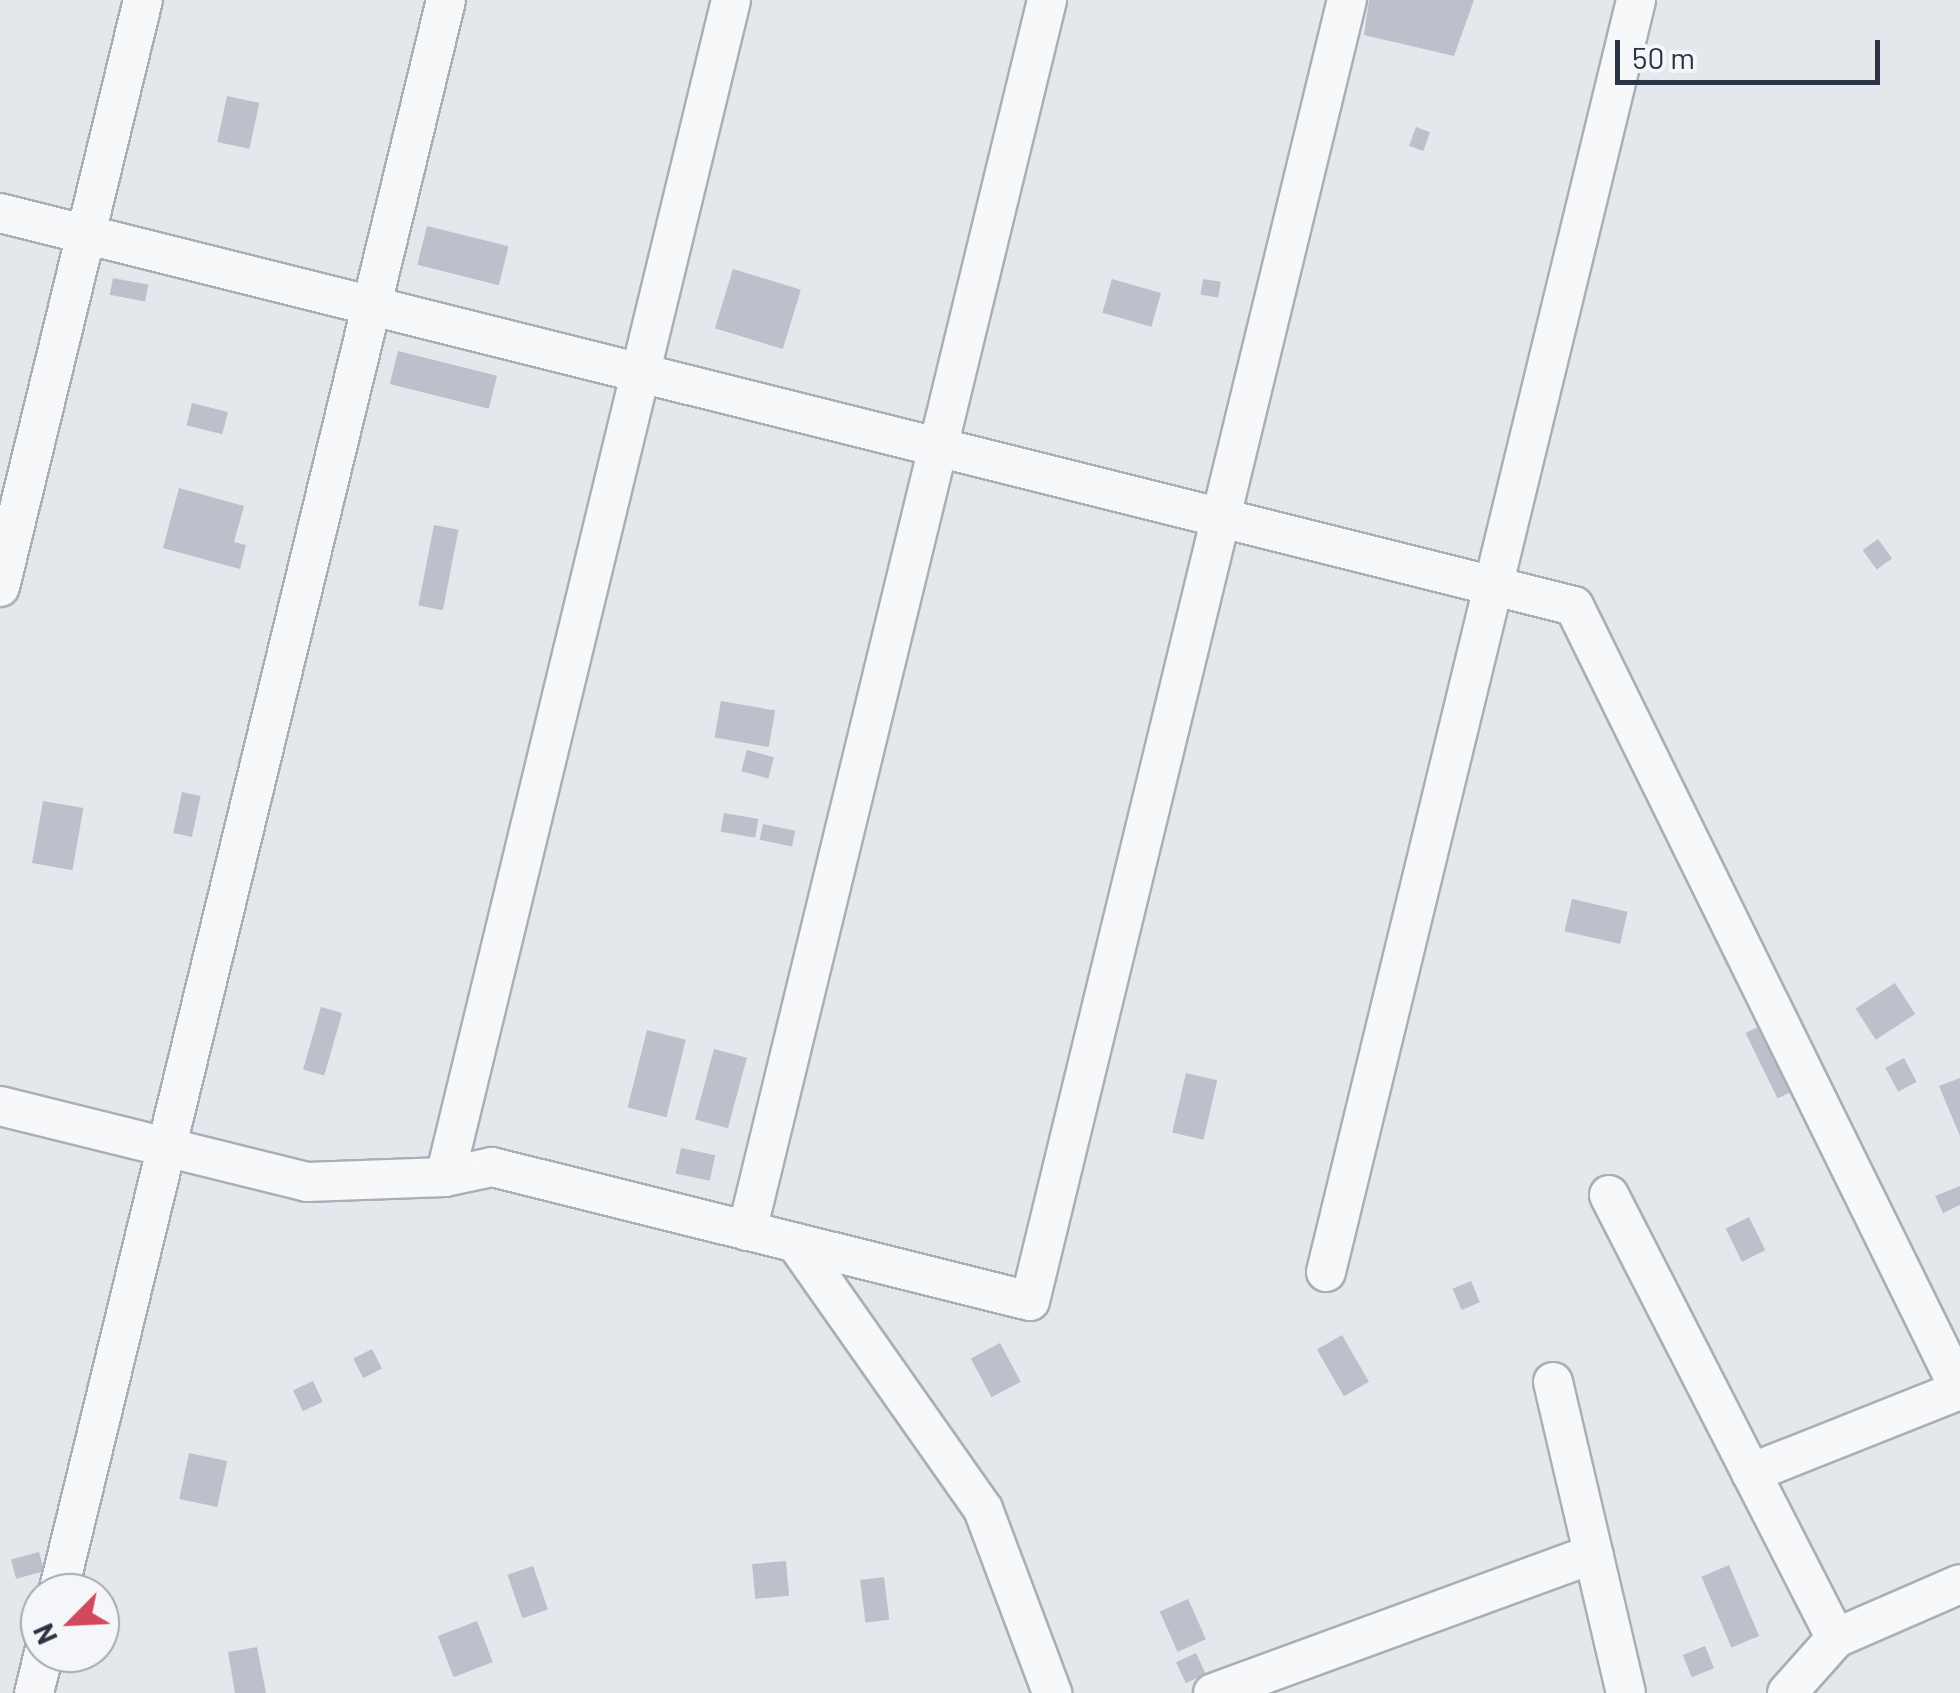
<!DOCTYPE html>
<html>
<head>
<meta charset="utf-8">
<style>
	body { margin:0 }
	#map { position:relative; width:1960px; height:1693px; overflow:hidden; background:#e4e7ec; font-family:Barlow,sans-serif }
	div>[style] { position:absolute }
	.building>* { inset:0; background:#bbc0ca; transform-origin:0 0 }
	.roads { filter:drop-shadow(2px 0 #a9aeb7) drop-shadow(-2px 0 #a9aeb7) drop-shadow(0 2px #a9aeb7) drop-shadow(0 -2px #a9aeb7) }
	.minor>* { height:38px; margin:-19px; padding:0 19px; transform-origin:19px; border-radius:19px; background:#f7f8fa }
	span { translate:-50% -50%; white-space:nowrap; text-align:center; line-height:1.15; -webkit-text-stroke:10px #f4f6f9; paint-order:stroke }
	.north { position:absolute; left:20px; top:1573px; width:100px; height:100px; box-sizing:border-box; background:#f4f6f9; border:2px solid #a4a8b1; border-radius:50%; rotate:246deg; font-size:28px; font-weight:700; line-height:40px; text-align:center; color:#2b3445 }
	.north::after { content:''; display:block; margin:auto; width:35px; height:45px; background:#d1495b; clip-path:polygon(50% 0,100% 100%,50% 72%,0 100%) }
	.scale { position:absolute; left:1615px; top:40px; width:265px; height:45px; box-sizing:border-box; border:5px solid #2b3445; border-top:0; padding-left:12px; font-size:30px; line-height:35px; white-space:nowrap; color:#2b3445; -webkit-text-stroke:8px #f4f6f9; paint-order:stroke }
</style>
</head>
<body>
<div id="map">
	<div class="building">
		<i style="clip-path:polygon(1369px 0,1474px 0,1454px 56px,1364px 35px)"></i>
		<i style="left:227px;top:96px;width:33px;height:47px;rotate:12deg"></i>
		<i style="left:1416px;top:127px;width:15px;height:20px;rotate:20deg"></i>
		<i style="left:427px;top:226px;width:84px;height:40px;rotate:14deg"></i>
		<i style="left:733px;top:269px;width:71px;height:62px;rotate:17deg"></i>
		<i style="left:113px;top:278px;width:36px;height:17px;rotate:11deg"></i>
		<i style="left:1112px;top:279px;width:51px;height:35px;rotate:16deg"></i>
		<i style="left:1203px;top:279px;width:18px;height:16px;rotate:9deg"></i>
		<i style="left:398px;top:351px;width:102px;height:34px;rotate:14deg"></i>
		<i style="left:192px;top:403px;width:37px;height:23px;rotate:14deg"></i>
		<i style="clip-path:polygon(179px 488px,244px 506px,234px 542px,246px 545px,240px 569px,163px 548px)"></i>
		<i style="left:434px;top:525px;width:25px;height:82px;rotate:11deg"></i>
		<i style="left:1878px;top:539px;width:24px;height:19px;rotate:54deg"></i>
		<i style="left:721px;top:701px;width:55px;height:37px;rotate:10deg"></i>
		<i style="left:747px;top:750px;width:28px;height:22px;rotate:15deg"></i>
		<i style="left:182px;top:792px;width:19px;height:42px;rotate:12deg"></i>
		<i style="left:43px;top:801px;width:41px;height:63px;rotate:10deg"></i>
		<i style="left:724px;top:813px;width:35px;height:19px;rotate:10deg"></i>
		<i style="left:763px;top:824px;width:33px;height:16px;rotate:12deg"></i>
		<i style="left:1572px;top:899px;width:57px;height:33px;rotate:13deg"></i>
		<i style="left:1895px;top:983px;width:37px;height:47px;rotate:57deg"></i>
		<i style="left:321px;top:1007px;width:22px;height:65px;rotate:16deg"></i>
		<i style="left:1768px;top:1022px;width:73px;height:25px;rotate:64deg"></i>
		<i style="left:647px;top:1030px;width:40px;height:80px;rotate:14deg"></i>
		<i style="left:714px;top:1049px;width:34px;height:73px;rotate:15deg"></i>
		<i style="left:1904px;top:1058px;width:27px;height:21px;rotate:62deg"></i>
		<i style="left:1186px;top:1073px;width:32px;height:61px;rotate:13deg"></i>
		<i style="clip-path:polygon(1960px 1078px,1960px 1136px,1939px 1086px)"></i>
		<i style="left:681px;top:1148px;width:35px;height:26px;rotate:12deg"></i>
		<i style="clip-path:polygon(1960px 1186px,1960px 1205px,1943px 1213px,1935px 1196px)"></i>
		<i style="left:1749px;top:1217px;width:37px;height:26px;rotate:64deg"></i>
		<i style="left:1471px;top:1281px;width:23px;height:20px;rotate:67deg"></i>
		<i style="left:1342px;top:1335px;width:54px;height:29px;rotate:60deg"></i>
		<i style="left:1000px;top:1343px;width:44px;height:33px;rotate:62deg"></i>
		<i style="left:372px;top:1349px;width:22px;height:21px;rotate:63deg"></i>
		<i style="left:313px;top:1381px;width:23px;height:22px;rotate:65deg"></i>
		<i style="left:189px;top:1453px;width:39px;height:47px;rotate:12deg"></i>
		<i style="left:39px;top:1552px;width:20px;height:29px;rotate:75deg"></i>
		<i style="left:786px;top:1561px;width:35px;height:34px;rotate:85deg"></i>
		<i style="left:1729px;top:1565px;width:77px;height:30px;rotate:67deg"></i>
		<i style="left:533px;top:1566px;width:46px;height:27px;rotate:71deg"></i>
		<i style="left:884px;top:1577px;width:43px;height:24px;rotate:83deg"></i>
		<i style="left:1188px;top:1599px;width:44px;height:31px;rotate:66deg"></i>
		<i style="left:477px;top:1621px;width:44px;height:42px;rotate:69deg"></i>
		<i style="left:1705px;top:1646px;width:24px;height:24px;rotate:68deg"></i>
		<i style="clip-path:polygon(257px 1647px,266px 1693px,235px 1693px,228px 1652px)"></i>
		<i style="left:1196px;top:1653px;width:23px;height:22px;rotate:65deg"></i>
	</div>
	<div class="roads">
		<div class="minor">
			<i style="left:0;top:213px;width:1622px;rotate:14.02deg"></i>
			<i style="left:1574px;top:606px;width:874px;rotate:63.79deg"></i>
			<i style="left:0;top:587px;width:604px;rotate:-76.31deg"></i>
			<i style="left:0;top:1106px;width:316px;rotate:13.9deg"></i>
			<i style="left:307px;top:1182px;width:138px;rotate:-2.1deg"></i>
			<i style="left:445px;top:1177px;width:48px;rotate:-12deg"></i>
			<i style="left:492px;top:1167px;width:554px;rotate:13.99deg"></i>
			<i style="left:1030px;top:1301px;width:1339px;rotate:-76.31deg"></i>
			<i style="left:445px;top:1177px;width:1211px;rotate:-76.34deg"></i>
			<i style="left:1609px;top:1195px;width:498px;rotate:62.9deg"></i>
			<i style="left:747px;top:1231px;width:1267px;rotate:-76.3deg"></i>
			<i style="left:796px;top:1243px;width:325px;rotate:54.9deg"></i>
			<i style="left:983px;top:1509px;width:197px;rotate:69.4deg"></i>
			<i style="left:1326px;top:1272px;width:1309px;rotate:-76.3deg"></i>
			<i style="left:1553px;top:1382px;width:319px;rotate:76.8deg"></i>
			<i style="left:1751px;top:1473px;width:225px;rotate:-21.7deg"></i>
			<i style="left:58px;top:1593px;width:1640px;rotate:-76.31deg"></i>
			<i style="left:34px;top:1693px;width:41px;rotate:-76deg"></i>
			<i style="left:1213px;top:1693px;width:405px;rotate:-20.1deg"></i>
			<i style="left:1787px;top:1693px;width:74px;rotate:-48.3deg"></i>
			<i style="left:1836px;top:1638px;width:135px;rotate:-23.5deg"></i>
		</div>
	</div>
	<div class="north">N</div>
	<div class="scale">50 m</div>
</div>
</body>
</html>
